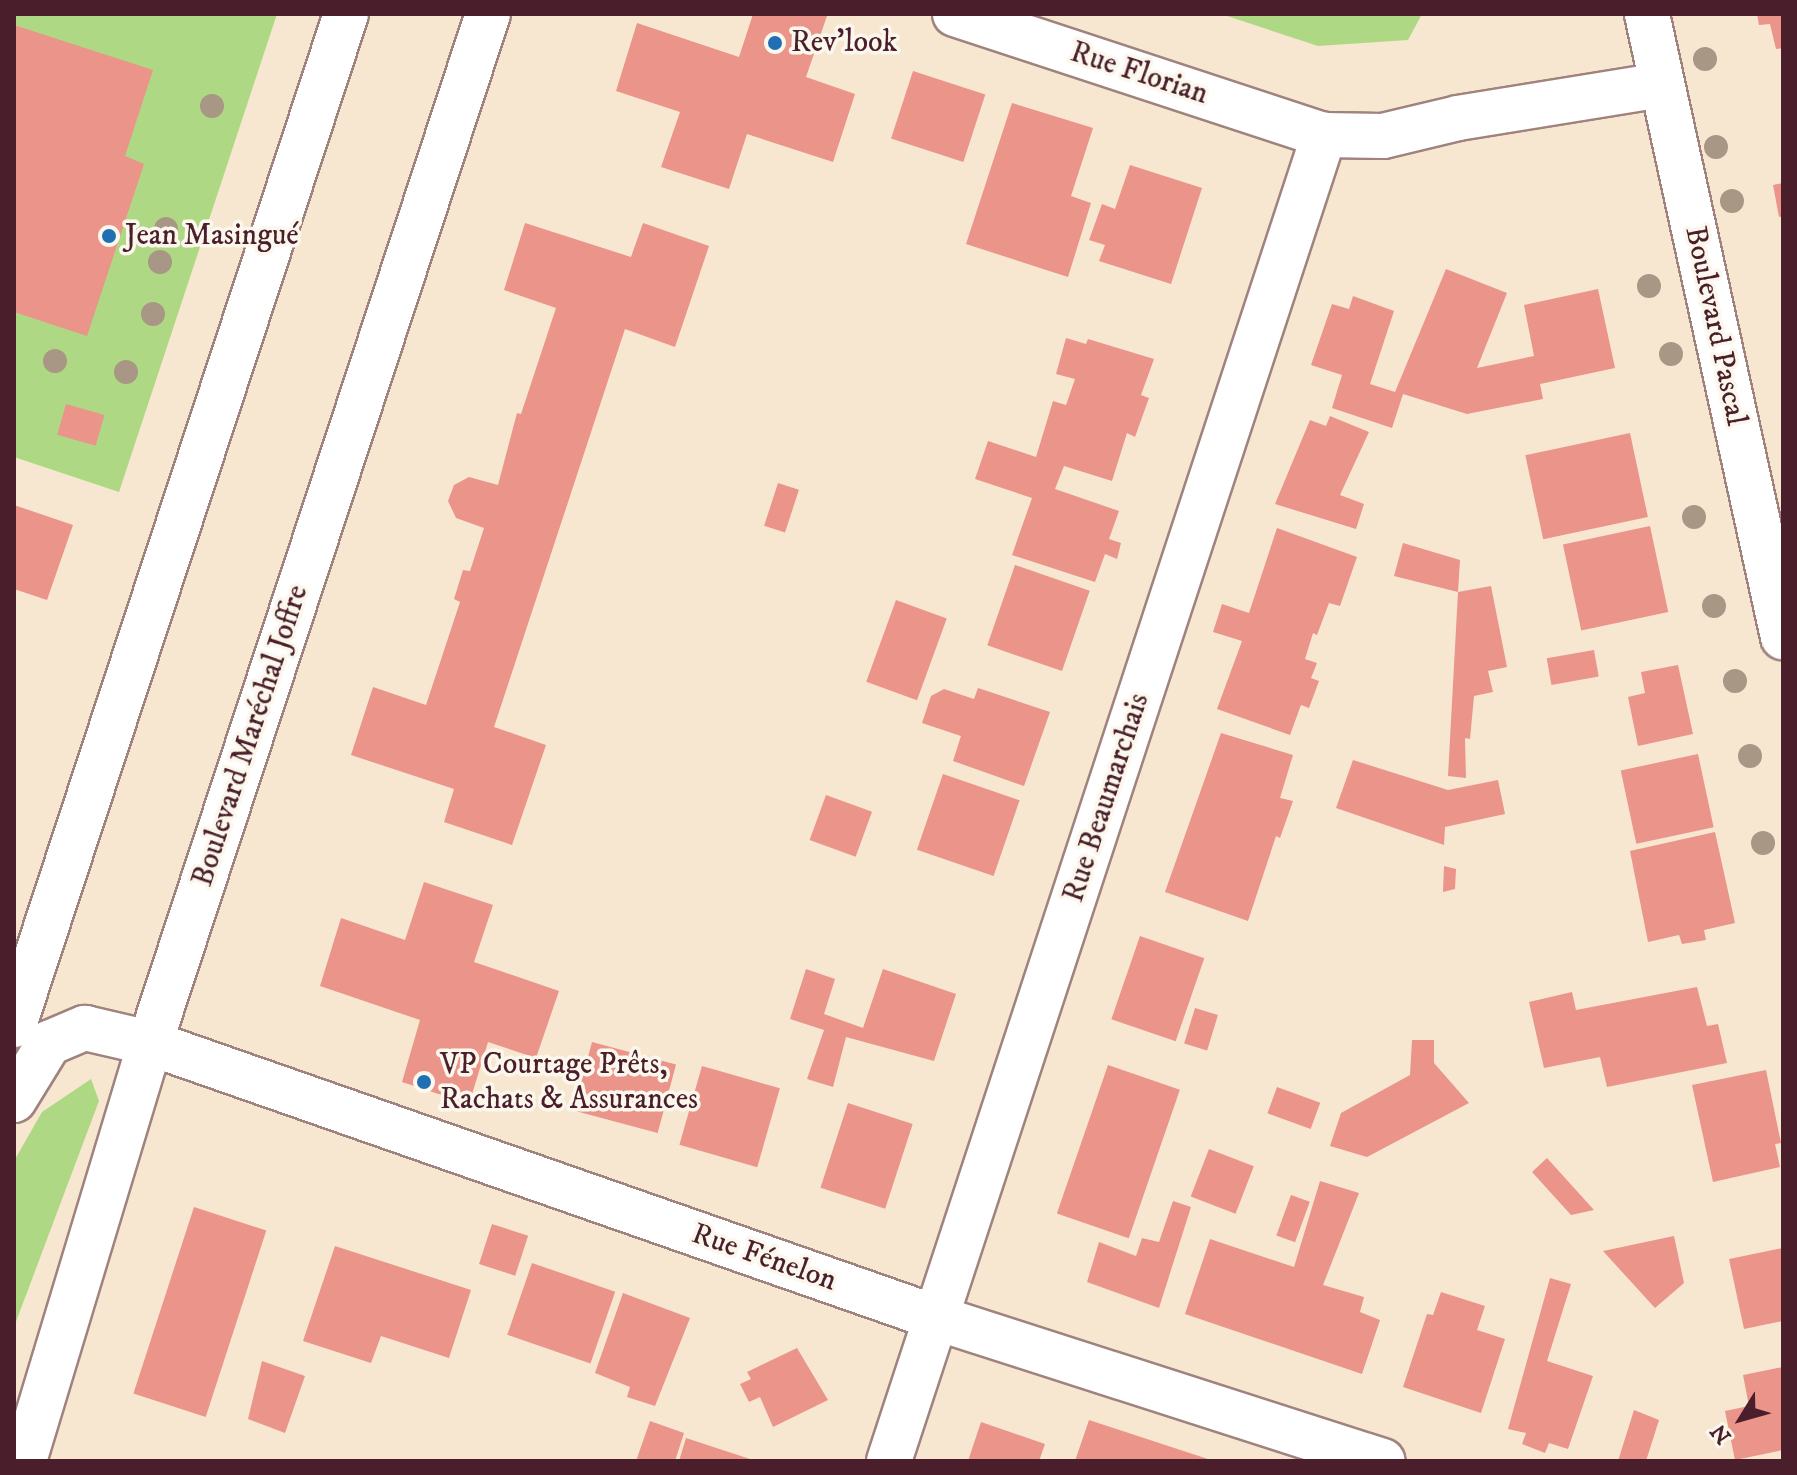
<!DOCTYPE html>
<html>
<head>
<meta charset="utf-8">
<style>
	body { margin:0 }
	#map { position:relative; width:1797px; height:1475px; overflow:hidden; background:#f7e7d1; font-family:"IM FELL DW Pica",serif }
	div>[style] { position:absolute }
	.green>* { inset:0; background:#afd884 }
	.building>* { inset:0; background:#ea948a; transform-origin:0 0 }
	.roads { filter:drop-shadow(2px 0 #a0837e) drop-shadow(-2px 0 #a0837e) drop-shadow(0 2px #a0837e) drop-shadow(0 -2px #a0837e) }
	.street>* { height:44px; margin:-22px; padding:0 22px; transform-origin:22px; border-radius:22px; background:#fff }
	.secondary>* { height:44px; margin:-22px; padding:0 22px; transform-origin:22px; border-radius:22px; background:#fff }
	.primary>* { height:44px; margin:-22px; padding:0 22px; transform-origin:22px; border-radius:22px; background:#fff }
	.trees>* { width:24px; height:24px; margin:-12px; border-radius:50%; background:#a89785 }
	.dots>* { width:22px; height:22px; translate:-50% -50%; box-sizing:border-box; border:4px solid #fbf7ec; border-radius:50% }
	span { translate:-50% -50%; white-space:nowrap; text-align:center; line-height:1.15; -webkit-text-stroke:7px #fbf7ec; paint-order:stroke }
	.poi-label { font-size:30px; color:#4a1f2b }
	.left { translate:0 -50%; text-align:left }
	.street-label { font-size:30px; color:#4a1f2b }
	.frame { position:absolute; inset:0; border:16px solid #4a1f2b; pointer-events:none }
	.north { position:absolute; left:1701px; top:1379px; width:80px; height:80px; -webkit-text-stroke:6px #fbf7ec; paint-order:stroke; rotate:233deg; font-size:22px; font-weight:700; line-height:32px; text-align:center; color:#4a1f2b }
	.north::after { content:''; display:block; margin:auto; width:28px; height:36px; background:#4a1f2b; clip-path:polygon(50% 0,100% 100%,50% 72%,0 100%) }
</style>
</head>
<body>
<div id="map">
	<div class="green">
		<i style="clip-path:polygon(14px 14px,277px 14px,119px 492px,14px 457px)"></i>
		<i style="clip-path:polygon(1221px 14px,1422px 14px,1408px 40px,1318px 46px)"></i>
		<i style="clip-path:polygon(91px 1079px,99px 1101px,14px 1327px,14px 1161px,42px 1112px)"></i>
	</div>
	<div class="building">
		<i style="clip-path:polygon(753px 14px,827px 16px,806px 77px,855px 94px,833px 162px,747px 134px,729px 189px,661px 167px,680px 112px,616px 91px,637px 23px,739px 57px)"></i>
		<i style="clip-path:polygon(1757px 14px,1783px 14px,1783px 48px,1776px 49px,1770px 24px,1759px 25px)"></i>
		<i style="clip-path:polygon(14px 25px,153px 70px,125px 156px,144px 164px,87px 336px,14px 312px)"></i>
		<i style="left:913px;top:71px;width:76px;height:71px;rotate:18deg"></i>
		<i style="clip-path:polygon(1012px 103px,1093px 128px,1071px 196px,1091px 203px,1068px 277px,966px 244px)"></i>
		<i style="clip-path:polygon(1130px 165px,1202px 188px,1171px 284px,1099px 261px,1105px 245px,1089px 240px,1102px 204px,1115px 209px)"></i>
		<i style="clip-path:polygon(1783px 183px,1783px 216px,1779px 217px,1773px 185px)"></i>
		<i style="clip-path:polygon(525px 223px,631px 257px,643px 223px,709px 246px,675px 347px,625px 329px,494px 727px,546px 745px,512px 845px,444px 822px,454px 789px,351px 755px,373px 687px,426px 705px,460px 602px,454px 599px,463px 570px,470px 571px,484px 528px,456px 518px,448px 501px,454px 485px,469px 477px,498px 485px,517px 413px,521px 414px,556px 308px,504px 290px)"></i>
		<i style="clip-path:polygon(1446px 269px,1507px 293px,1477px 368px,1534px 356px,1524px 305px,1598px 289px,1615px 368px,1540px 384px,1543px 399px,1467px 414px,1403px 394px,1392px 428px,1332px 408px,1342px 375px,1311px 365px,1332px 304px,1349px 309px,1353px 296px,1394px 311px,1370px 384px,1395px 392px)"></i>
		<i style="clip-path:polygon(1066px 338px,1086px 344px,1088px 339px,1154px 359px,1141px 395px,1149px 398px,1135px 437px,1127px 433px,1112px 481px,1064px 466px,1055px 489px,1119px 511px,1109px 539px,1121px 543px,1117px 559px,1105px 554px,1095px 582px,1012px 555px,1032px 498px,975px 479px,988px 441px,1036px 457px,1053px 401px,1066px 405px,1075px 379px,1056px 374px)"></i>
		<i style="left:66px;top:404px;width:40px;height:32px;rotate:16deg"></i>
		<i style="clip-path:polygon(1330px 416px,1369px 432px,1340px 495px,1364px 504px,1356px 529px,1275px 504px,1310px 420px,1326px 426px)"></i>
		<i style="left:1630px;top:433px;width:86px;height:107px;rotate:78deg"></i>
		<i style="left:778px;top:483px;width:22px;height:45px;rotate:18deg"></i>
		<i style="clip-path:polygon(14px 505px,73px 525px,47px 600px,14px 589px)"></i>
		<i style="left:1650px;top:526px;width:88px;height:89px;rotate:78deg"></i>
		<i style="clip-path:polygon(1277px 528px,1357px 557px,1340px 606px,1329px 603px,1317px 635px,1313px 633px,1305px 659px,1317px 663px,1311px 678px,1319px 681px,1309px 708px,1301px 705px,1290px 735px,1217px 709px,1242px 641px,1213px 632px,1222px 604px,1249px 613px)"></i>
		<i style="clip-path:polygon(1403px 543px,1460px 560px,1458px 592px,1394px 576px)"></i>
		<i style="left:1015px;top:565px;width:79px;height:85px;rotate:19deg"></i>
		<i style="clip-path:polygon(1491px 586px,1507px 667px,1488px 671px,1493px 692px,1474px 696px,1470px 739px,1465px 738px,1466px 778px,1448px 776px,1458px 592px)"></i>
		<i style="left:896px;top:600px;width:54px;height:87px;rotate:20deg"></i>
		<i style="left:1594px;top:650px;width:27px;height:48px;rotate:80deg"></i>
		<i style="clip-path:polygon(1678px 665px,1693px 734px,1638px 746px,1628px 697px,1645px 693px,1641px 672px)"></i>
		<i style="clip-path:polygon(978px 688px,1050px 712px,1024px 786px,953px 761px,961px 736px,922px 723px,931px 696px,944px 689px,974px 699px)"></i>
		<i style="clip-path:polygon(1221px 733px,1293px 755px,1280px 798px,1293px 801px,1280px 838px,1276px 836px,1248px 921px,1165px 892px)"></i>
		<i style="left:1698px;top:754px;width:75px;height:79px;rotate:78deg"></i>
		<i style="clip-path:polygon(1353px 760px,1448px 790px,1498px 780px,1505px 814px,1445px 827px,1444px 845px,1336px 808px)"></i>
		<i style="left:943px;top:774px;width:81px;height:80px;rotate:19deg"></i>
		<i style="left:826px;top:795px;width:49px;height:48px;rotate:20deg"></i>
		<i style="clip-path:polygon(1715px 832px,1735px 923px,1704px 930px,1706px 940px,1682px 944px,1679px 935px,1648px 942px,1630px 851px)"></i>
		<i style="clip-path:polygon(1444px 866px,1456px 869px,1455px 889px,1443px 892px)"></i>
		<i style="clip-path:polygon(424px 882px,493px 905px,474px 962px,559px 991px,536px 1058px,488px 1042px,469px 1104px,402px 1082px,420px 1020px,320px 986px,341px 918px,405px 940px)"></i>
		<i style="left:1140px;top:936px;width:68px;height:88px;rotate:19deg"></i>
		<i style="clip-path:polygon(806px 969px,835px 979px,824px 1014px,863px 1028px,883px 969px,956px 994px,934px 1061px,846px 1037px,833px 1087px,807px 1079px,824px 1030px,790px 1019px)"></i>
		<i style="clip-path:polygon(1697px 987px,1707px 1026px,1718px 1024px,1727px 1063px,1607px 1087px,1600px 1057px,1544px 1068px,1529px 1002px,1572px 992px,1576px 1010px)"></i>
		<i style="left:1195px;top:1008px;width:24px;height:37px;rotate:17deg"></i>
		<i style="clip-path:polygon(1412px 1040px,1434px 1040px,1434px 1063px,1469px 1103px,1367px 1157px,1330px 1146px,1341px 1113px,1410px 1075px)"></i>
		<i style="left:592px;top:1042px;width:87px;height:71px;rotate:15deg"></i>
		<i style="left:1108px;top:1065px;width:76px;height:157px;rotate:19deg"></i>
		<i style="left:702px;top:1066px;width:81px;height:82px;rotate:16deg"></i>
		<i style="clip-path:polygon(1766px 1070px,1781px 1143px,1775px 1144px,1780px 1167px,1713px 1182px,1692px 1085px)"></i>
		<i style="left:1277px;top:1087px;width:46px;height:28px;rotate:20deg"></i>
		<i style="left:848px;top:1103px;width:68px;height:89px;rotate:18deg"></i>
		<i style="left:1209px;top:1149px;width:48px;height:51px;rotate:21deg"></i>
		<i style="clip-path:polygon(1547px 1158px,1594px 1210px,1571px 1215px,1532px 1172px)"></i>
		<i style="clip-path:polygon(1320px 1181px,1359px 1193px,1323px 1285px,1364px 1297px,1360px 1312px,1380px 1320px,1362px 1374px,1185px 1314px,1210px 1239px,1294px 1267px)"></i>
		<i style="left:1291px;top:1195px;width:20px;height:43px;rotate:20deg"></i>
		<i style="clip-path:polygon(1173px 1201px,1191px 1207px,1159px 1308px,1087px 1282px,1099px 1242px,1136px 1256px,1142px 1238px,1159px 1242px)"></i>
		<i style="left:194px;top:1207px;width:76px;height:196px;rotate:18deg"></i>
		<i style="left:492px;top:1224px;width:38px;height:42px;rotate:18deg"></i>
		<i style="clip-path:polygon(1674px 1236px,1684px 1283px,1655px 1308px,1603px 1251px)"></i>
		<i style="clip-path:polygon(335px 1246px,471px 1290px,449px 1358px,381px 1336px,371px 1363px,303px 1341px)"></i>
		<i style="clip-path:polygon(1783px 1248px,1783px 1321px,1744px 1329px,1729px 1259px)"></i>
		<i style="left:532px;top:1263px;width:88px;height:76px;rotate:19deg"></i>
		<i style="clip-path:polygon(1550px 1278px,1571px 1284px,1547px 1361px,1593px 1376px,1568px 1449px,1549px 1443px,1545px 1453px,1522px 1444px,1526px 1433px,1508px 1429px)"></i>
		<i style="clip-path:polygon(1441px 1292px,1485px 1306px,1477px 1330px,1505px 1339px,1481px 1413px,1403px 1387px,1427px 1314px,1433px 1315px)"></i>
		<i style="clip-path:polygon(623px 1293px,690px 1318px,655px 1406px,627px 1397px,630px 1387px,595px 1373px)"></i>
		<i style="clip-path:polygon(797px 1348px,828px 1400px,773px 1427px,760px 1397px,749px 1402px,740px 1384px,751px 1379px,747px 1372px)"></i>
		<i style="clip-path:polygon(262px 1361px,305px 1376px,285px 1433px,248px 1419px)"></i>
		<i style="clip-path:polygon(1783px 1367px,1783px 1450px,1735px 1460px,1725px 1411px,1749px 1406px,1743px 1375px)"></i>
		<i style="clip-path:polygon(1634px 1410px,1659px 1420px,1646px 1461px,1618px 1461px)"></i>
		<i style="clip-path:polygon(1089px 1420px,1211px 1460px,1211px 1461px,1075px 1461px)"></i>
		<i style="clip-path:polygon(650px 1421px,684px 1433px,675px 1461px,636px 1461px)"></i>
		<i style="clip-path:polygon(981px 1422px,1045px 1444px,1039px 1461px,968px 1461px)"></i>
		<i style="clip-path:polygon(686px 1438px,753px 1460px,753px 1461px,679px 1461px)"></i>
	</div>
	<div class="roads">
		<div class="street">
			<i style="left:955px;top:14px;width:388px;rotate:18.2deg"></i>
			<i style="left:1324px;top:135px;width:59px;rotate:1deg"></i>
			<i style="left:1383px;top:136px;width:77px;rotate:-13.5deg"></i>
			<i style="left:1458px;top:118px;width:206px;rotate:-9.2deg"></i>
			<i style="left:150px;top:1043px;width:834px;rotate:19.26deg"></i>
			<i style="left:937px;top:1318px;width:468px;rotate:17.8deg"></i>
			<i style="left:889px;top:1461px;width:1396px;rotate:-71.84deg"></i>
		</div>
		<div class="secondary">
			<i style="left:14px;top:1025px;width:1064px;rotate:-71.82deg"></i>
			<i style="left:14px;top:1100px;width:67px;rotate:-58.4deg"></i>
			<i style="left:49px;top:1043px;width:39px;rotate:-23deg"></i>
			<i style="left:85px;top:1028px;width:67px;rotate:13deg"></i>
			<i style="left:24px;top:1461px;width:437px;rotate:-73.2deg"></i>
			<i style="left:150px;top:1043px;width:1083px;rotate:-71.82deg"></i>
		</div>
		<div class="primary">
			<i style="left:1647px;top:14px;width:638px;rotate:77.69deg"></i>
		</div>
	</div>
	<div class="trees">
		<i style="left:1705px;top:59px"></i>
		<i style="left:212px;top:106px"></i>
		<i style="left:1716px;top:147px"></i>
		<i style="left:1732px;top:201px"></i>
		<i style="left:166px;top:229px"></i>
		<i style="left:160px;top:262px"></i>
		<i style="left:1649px;top:286px"></i>
		<i style="left:153px;top:314px"></i>
		<i style="left:1671px;top:354px"></i>
		<i style="left:55px;top:361px"></i>
		<i style="left:126px;top:372px"></i>
		<i style="left:1694px;top:517px"></i>
		<i style="left:1714px;top:606px"></i>
		<i style="left:1735px;top:681px"></i>
		<i style="left:1750px;top:756px"></i>
		<i style="left:1763px;top:843px"></i>
	</div>
	<div class="dots">
		<i style="left:775px;top:43px;background:#1f6fb2"></i>
		<i style="left:109px;top:236px;background:#1f6fb2"></i>
		<i style="left:424px;top:1082px;background:#1f6fb2"></i>
	</div>
	<div class="poi-label">
		<span class="left" style="left:791px;top:43px">Rev'look</span>
		<span class="left" style="left:125px;top:236px">Jean Masingué</span>
		<span class="left" style="left:440px;top:1082px">VP Courtage Prêts,<br>Rachats &amp; Assurances</span>
	</div>
	<div class="street-label">
		<span style="left:1139px;top:74px;rotate:18deg">Rue Florian</span>
		<span style="left:1715px;top:326px;rotate:78deg">Boulevard Pascal</span>
		<span style="left:251px;top:736px;rotate:-72deg">Boulevard Maréchal Joffre</span>
		<span style="left:1107px;top:798px;rotate:-72deg">Rue Beaumarchais</span>
		<span style="left:764px;top:1258px;rotate:19deg">Rue Fénelon</span>
	</div>
	<div class="frame"></div>
	<div class="north">N</div>
</div>
</body>
</html>
